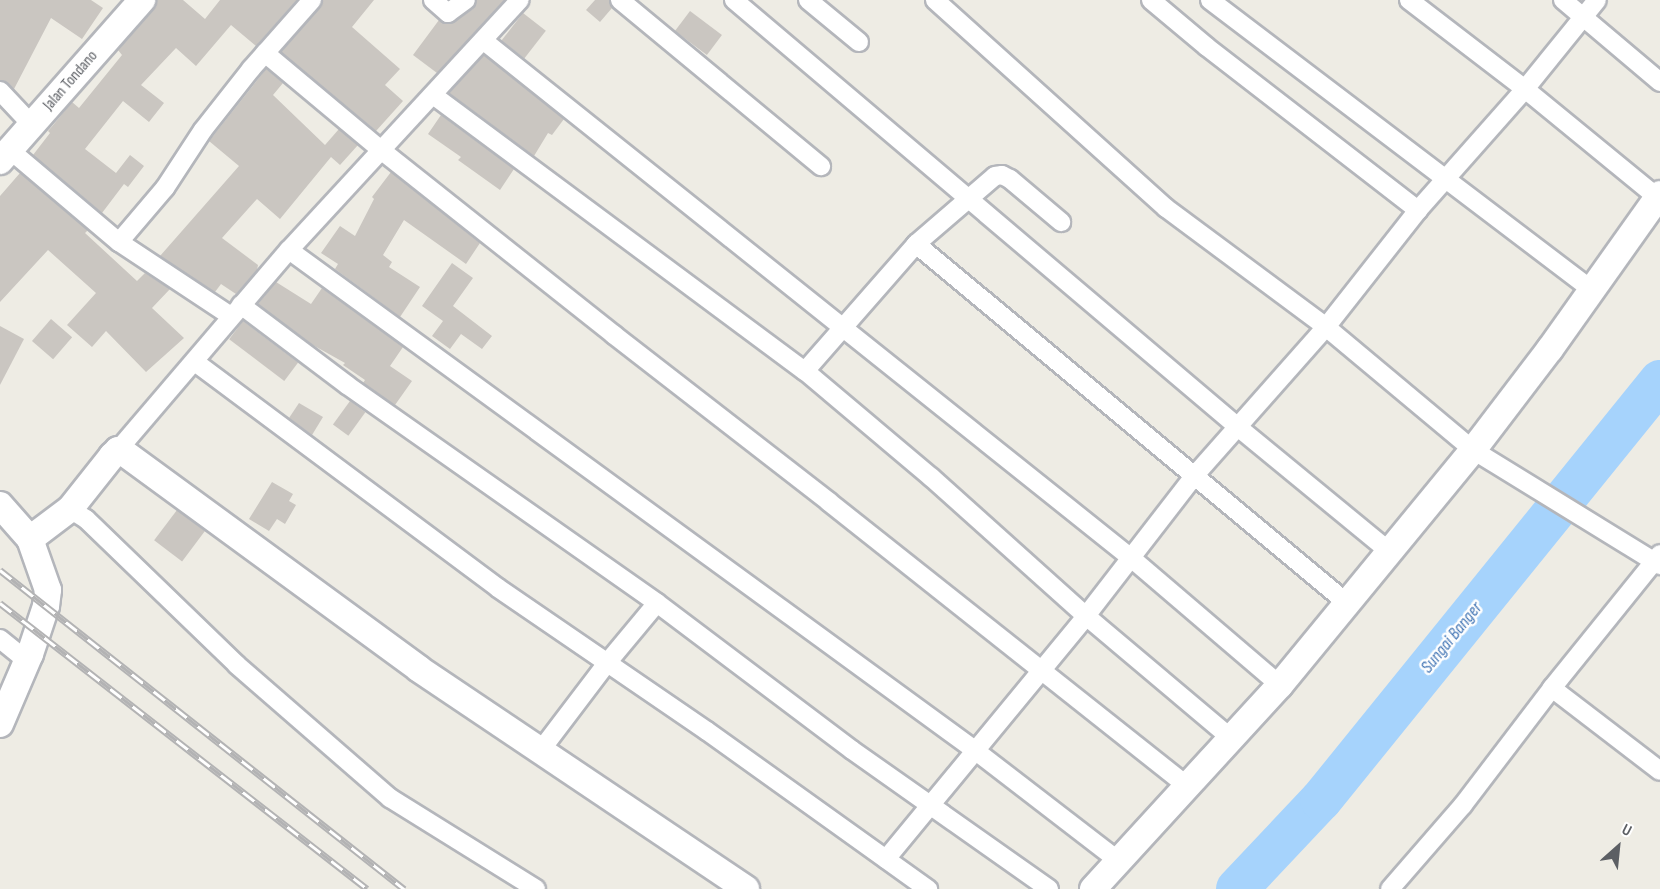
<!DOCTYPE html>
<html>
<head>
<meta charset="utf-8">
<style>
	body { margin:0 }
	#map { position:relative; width:1660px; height:889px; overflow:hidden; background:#eeece4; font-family:"Sofia Sans Condensed",sans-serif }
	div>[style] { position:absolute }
	.river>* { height:42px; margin:-21px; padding:0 21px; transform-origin:21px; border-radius:21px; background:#a6d3fc }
	.building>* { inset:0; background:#cac6c1; transform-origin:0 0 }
	.roads { filter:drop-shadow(2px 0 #b4b6bb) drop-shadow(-2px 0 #b4b6bb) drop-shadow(0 2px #b4b6bb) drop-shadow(0 -2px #b4b6bb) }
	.street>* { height:18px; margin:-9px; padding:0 9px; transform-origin:9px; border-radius:9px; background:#fff }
	.secondary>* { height:26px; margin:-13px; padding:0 13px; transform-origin:13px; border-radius:13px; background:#fff }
	.rail>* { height:7px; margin-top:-3.5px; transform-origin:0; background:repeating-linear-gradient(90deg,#fff 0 14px,#b3b3b4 0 28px); box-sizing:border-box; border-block:2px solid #b3b3b4 }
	span { translate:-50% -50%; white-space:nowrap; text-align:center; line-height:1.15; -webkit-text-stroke:5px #fff; paint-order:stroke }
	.street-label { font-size:16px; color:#5c5f64 }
	.water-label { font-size:18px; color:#4678b6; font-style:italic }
	.north { position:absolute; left:1588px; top:817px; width:60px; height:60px; -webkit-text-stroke:4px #fff; paint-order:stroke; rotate:27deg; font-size:16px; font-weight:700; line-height:24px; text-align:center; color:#5c5f64 }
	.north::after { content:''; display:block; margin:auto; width:21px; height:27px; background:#5c5f64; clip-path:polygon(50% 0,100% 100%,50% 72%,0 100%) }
</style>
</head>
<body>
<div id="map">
	<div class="river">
		<i style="left:1237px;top:889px;width:122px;rotate:-46.7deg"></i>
		<i style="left:1321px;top:800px;width:539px;rotate:-51.02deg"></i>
	</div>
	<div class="building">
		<i style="clip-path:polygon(0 0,91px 0,103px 8px,82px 39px,51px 18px,14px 89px,0 80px)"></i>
		<i style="clip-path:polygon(157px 0,183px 0,205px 19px,220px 0,297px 0,256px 46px,231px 25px,196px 66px,176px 48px,141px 85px,164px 103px,149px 122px,123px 101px,85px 149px,116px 173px,130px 155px,144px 166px,128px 187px,124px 184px,102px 213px,33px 155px,50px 133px,48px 131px,54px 124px,72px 102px,79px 108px,122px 55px,118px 50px,153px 10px)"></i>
		<i style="clip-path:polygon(323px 0,374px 0,352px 27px,400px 69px,385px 85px,403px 101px,376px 131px,281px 52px,320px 7px)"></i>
		<i style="clip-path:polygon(477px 0,505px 0,437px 73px,413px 55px,439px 20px,446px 24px,454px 22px,473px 9px)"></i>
		<i style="clip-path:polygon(595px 0,609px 0,612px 8px,600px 22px,586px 10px)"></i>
		<i style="left:690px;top:11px;width:40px;height:25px;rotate:37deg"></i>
		<i style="left:523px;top:13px;width:29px;height:35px;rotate:38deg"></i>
		<i style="clip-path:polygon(484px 55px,564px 119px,552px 135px,548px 133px,534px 156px,449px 93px)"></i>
		<i style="clip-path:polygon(266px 69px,283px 83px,273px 95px,325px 145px,339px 129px,358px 145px,340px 165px,331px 157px,280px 219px,257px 199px,222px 238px,258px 265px,257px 270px,236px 294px,221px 284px,215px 292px,160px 256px,239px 166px,209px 141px)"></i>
		<i style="clip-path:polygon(441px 115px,514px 169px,500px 190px,458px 160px,461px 157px,428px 134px)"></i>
		<i style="clip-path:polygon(391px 172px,480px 243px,466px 264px,404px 220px,383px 255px,392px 262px,389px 267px,420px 287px,400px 317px,335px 269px,338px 264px,321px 253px,340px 226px,355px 236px,374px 199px,372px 197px)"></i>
		<i style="clip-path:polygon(20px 173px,88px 230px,85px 233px,137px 281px,145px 273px,170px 289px,152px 308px,184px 338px,146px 372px,106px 331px,92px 347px,67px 325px,96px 293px,48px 250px,0 302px,0 196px)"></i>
		<i style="clip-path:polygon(452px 263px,473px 278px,453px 306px,492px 336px,482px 349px,461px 334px,450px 349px,432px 336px,443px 321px,422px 306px)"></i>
		<i style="clip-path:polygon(276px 282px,311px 304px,322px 288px,403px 347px,390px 366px,412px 381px,395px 405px,363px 383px,365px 380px,343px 365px,345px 363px,311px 344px,258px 304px)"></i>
		<i style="left:51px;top:319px;width:28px;height:29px;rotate:41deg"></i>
		<i style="left:243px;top:321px;width:69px;height:23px;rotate:37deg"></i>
		<i style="clip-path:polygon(0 326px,24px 339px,0 385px)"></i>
		<i style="left:350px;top:401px;width:19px;height:29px;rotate:36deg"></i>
		<i style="clip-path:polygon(299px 403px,323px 417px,312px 435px,289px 418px)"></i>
		<i style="clip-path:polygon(272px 482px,293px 494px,289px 501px,296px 505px,285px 524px,277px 519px,269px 531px,249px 519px)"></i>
		<i style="left:177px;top:510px;width:35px;height:38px;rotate:37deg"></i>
	</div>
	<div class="roads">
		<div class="street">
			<i style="left:433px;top:0;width:20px;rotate:41deg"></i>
			<i style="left:448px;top:13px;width:22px;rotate:-36deg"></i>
			<i style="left:620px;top:0;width:261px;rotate:39.6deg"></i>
			<i style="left:734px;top:0;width:662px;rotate:40.28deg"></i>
			<i style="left:1239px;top:428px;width:195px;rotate:39.4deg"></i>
			<i style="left:808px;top:0;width:66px;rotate:39.5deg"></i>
			<i style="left:935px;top:0;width:311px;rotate:42deg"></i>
			<i style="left:1166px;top:208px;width:199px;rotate:36.6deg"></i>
			<i style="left:1326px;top:327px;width:192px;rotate:39.9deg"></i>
			<i style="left:1473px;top:450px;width:220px;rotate:31.6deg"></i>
			<i style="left:1151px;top:0;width:73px;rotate:40deg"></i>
			<i style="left:1207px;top:47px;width:267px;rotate:37.7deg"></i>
			<i style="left:1210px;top:0;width:481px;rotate:37.2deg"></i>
			<i style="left:1409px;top:0;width:146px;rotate:37.5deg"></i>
			<i style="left:1525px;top:89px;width:172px;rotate:39.3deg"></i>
			<i style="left:1563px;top:0;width:127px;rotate:40.2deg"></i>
			<i style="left:484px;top:41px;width:827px;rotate:38.62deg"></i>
			<i style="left:1130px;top:557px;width:197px;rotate:40.5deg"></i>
			<i style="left:265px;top:53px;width:151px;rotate:39.9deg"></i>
			<i style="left:381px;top:150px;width:298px;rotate:38.4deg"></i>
			<i style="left:614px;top:335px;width:272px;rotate:37.8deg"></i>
			<i style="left:829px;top:502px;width:458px;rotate:38.4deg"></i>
			<i style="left:0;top:91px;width:47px;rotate:46.7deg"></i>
			<i style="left:433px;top:95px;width:463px;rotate:36.6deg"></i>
			<i style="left:805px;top:371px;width:165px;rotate:40.1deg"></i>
			<i style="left:931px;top:477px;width:208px;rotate:41.9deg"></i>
			<i style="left:1086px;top:616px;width:191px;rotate:40.1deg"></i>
			<i style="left:10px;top:150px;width:143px;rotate:40.2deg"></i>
			<i style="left:119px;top:242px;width:134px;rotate:33.5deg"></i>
			<i style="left:119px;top:242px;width:71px;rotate:-49.6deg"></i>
			<i style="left:165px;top:188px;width:69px;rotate:-56.8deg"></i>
			<i style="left:203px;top:130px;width:78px;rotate:-51.8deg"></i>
			<i style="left:251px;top:69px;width:92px;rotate:-48.5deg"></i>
			<i style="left:916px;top:244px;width:561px;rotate:39.79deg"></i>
			<i style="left:289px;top:250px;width:850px;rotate:36.1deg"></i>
			<i style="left:976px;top:751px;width:180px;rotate:37.6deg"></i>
			<i style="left:241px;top:305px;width:133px;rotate:37deg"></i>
			<i style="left:347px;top:385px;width:379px;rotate:35.1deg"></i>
			<i style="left:657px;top:603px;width:244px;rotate:37deg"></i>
			<i style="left:852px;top:750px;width:241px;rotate:35.2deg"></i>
			<i style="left:195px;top:362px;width:378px;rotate:36.7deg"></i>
			<i style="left:498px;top:588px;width:253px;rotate:34.4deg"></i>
			<i style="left:707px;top:731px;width:272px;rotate:35.6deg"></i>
			<i style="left:805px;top:371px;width:169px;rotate:-48.8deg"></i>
			<i style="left:916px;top:244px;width:104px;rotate:-40.7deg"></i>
			<i style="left:995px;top:176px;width:7px;rotate:-8deg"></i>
			<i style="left:1002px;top:175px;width:9px;rotate:27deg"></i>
			<i style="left:1010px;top:179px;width:67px;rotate:40.1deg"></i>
			<i style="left:118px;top:450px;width:263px;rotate:-49.5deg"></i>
			<i style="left:289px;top:250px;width:340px;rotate:-47.3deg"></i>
			<i style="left:70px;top:509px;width:19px;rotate:32deg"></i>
			<i style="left:86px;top:519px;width:210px;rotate:44deg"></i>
			<i style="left:237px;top:665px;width:203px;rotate:41deg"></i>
			<i style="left:390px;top:798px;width:172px;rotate:31.9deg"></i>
			<i style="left:0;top:639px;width:35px;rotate:39deg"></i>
			<i style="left:1552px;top:688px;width:136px;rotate:37.5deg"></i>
			<i style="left:541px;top:750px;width:109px;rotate:-52.8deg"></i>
			<i style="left:607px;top:663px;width:78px;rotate:-50.2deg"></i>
			<i style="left:886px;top:859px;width:315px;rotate:-50.5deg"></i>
			<i style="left:1086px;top:616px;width:178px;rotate:-52.3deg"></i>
			<i style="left:1195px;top:475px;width:198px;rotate:-48.5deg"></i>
			<i style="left:1326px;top:327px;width:149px;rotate:-51.8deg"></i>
			<i style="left:1418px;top:210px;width:162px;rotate:-48.5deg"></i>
			<i style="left:1525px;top:89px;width:114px;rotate:-51deg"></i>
			<i style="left:1390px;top:889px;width:111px;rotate:-49deg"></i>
			<i style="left:1463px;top:805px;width:147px;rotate:-52.7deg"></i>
			<i style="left:1552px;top:688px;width:172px;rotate:-51.1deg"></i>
		</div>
		<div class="secondary">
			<i style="left:0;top:161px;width:215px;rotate:-48.6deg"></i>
			<i style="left:0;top:505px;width:45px;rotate:48.6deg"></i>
			<i style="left:30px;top:539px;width:54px;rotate:70.6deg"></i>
			<i style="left:48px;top:590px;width:16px;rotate:97deg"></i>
			<i style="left:46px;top:606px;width:51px;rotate:108.4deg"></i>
			<i style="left:30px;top:654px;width:76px;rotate:113.2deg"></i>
			<i style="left:30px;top:539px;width:50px;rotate:-36.9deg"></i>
			<i style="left:70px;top:509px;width:68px;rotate:-51.6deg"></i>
			<i style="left:112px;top:456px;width:8px;rotate:-45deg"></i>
			<i style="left:118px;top:450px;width:5px;rotate:22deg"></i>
			<i style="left:123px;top:452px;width:367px;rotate:36.2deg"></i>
			<i style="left:419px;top:669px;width:394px;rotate:33.9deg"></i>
			<i style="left:1093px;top:889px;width:277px;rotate:-47.5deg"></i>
			<i style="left:1280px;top:685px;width:304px;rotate:-50.6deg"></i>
			<i style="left:1473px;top:450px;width:127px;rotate:-52.7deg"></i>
			<i style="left:1550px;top:349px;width:190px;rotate:-54.6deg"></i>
		</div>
	</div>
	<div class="rail">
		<i style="left:0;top:570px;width:515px;rotate:38.29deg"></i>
		<i style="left:0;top:603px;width:465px;rotate:37.9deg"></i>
	</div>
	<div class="street-label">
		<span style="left:71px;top:81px;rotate:-49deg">Jalan Tondano</span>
	</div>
	<div class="water-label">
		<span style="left:1452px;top:638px;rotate:-51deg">Sungai Banger</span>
	</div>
	<div class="north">U</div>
</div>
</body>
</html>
